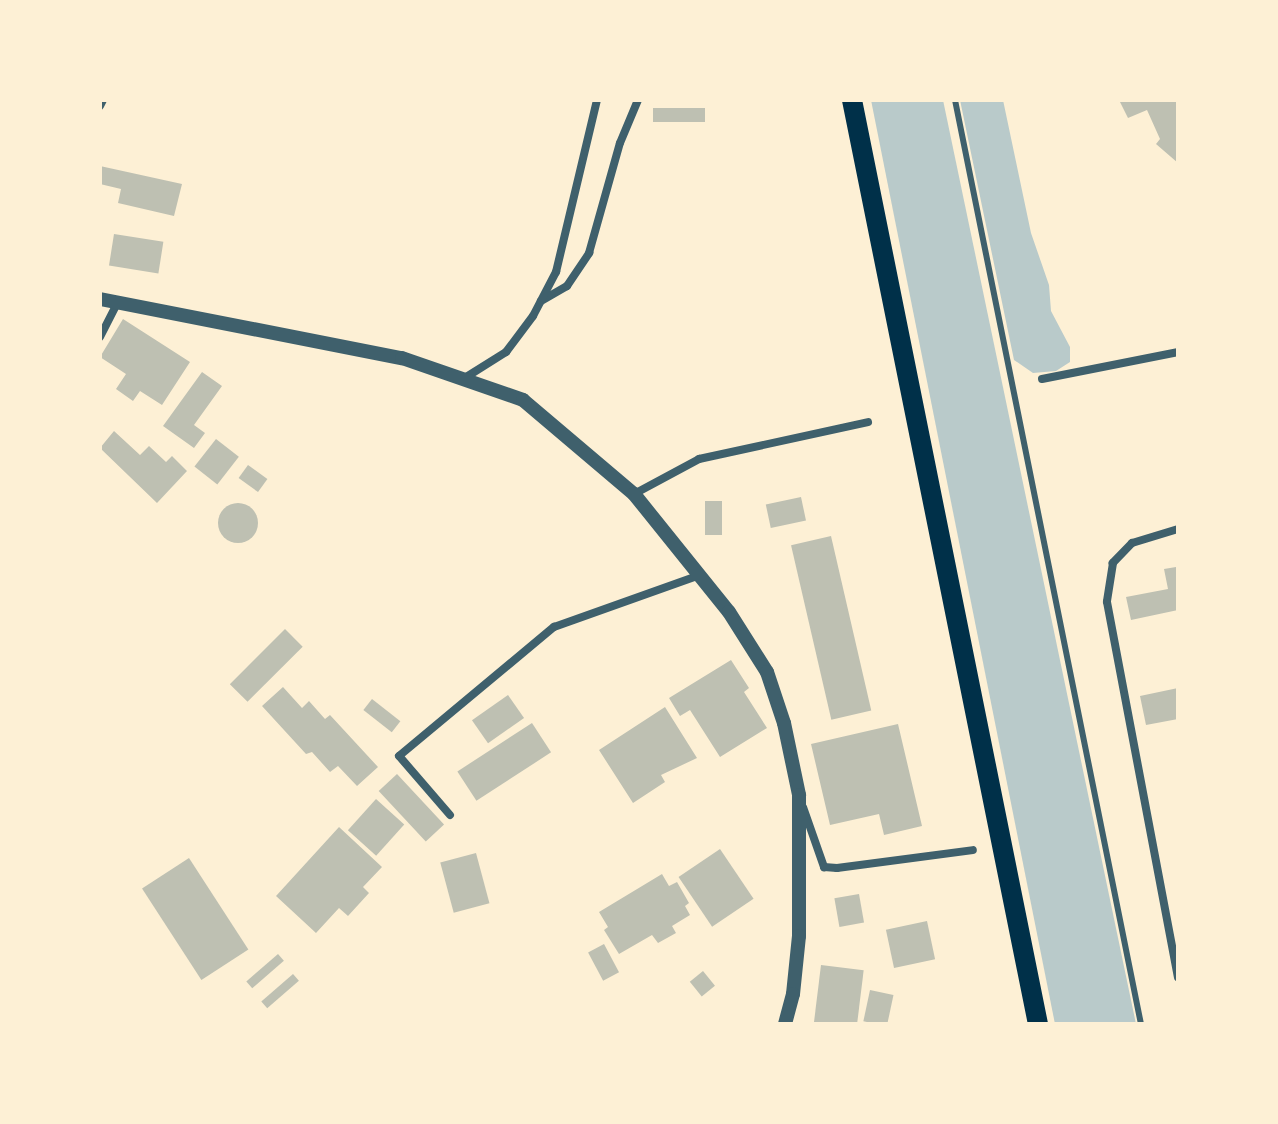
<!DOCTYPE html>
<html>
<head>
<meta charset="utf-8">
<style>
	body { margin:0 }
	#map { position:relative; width:1278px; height:1124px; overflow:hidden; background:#fdf0d5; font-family:Bitter,serif }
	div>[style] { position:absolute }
	.green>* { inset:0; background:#b9caca }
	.building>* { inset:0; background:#bec0b2; transform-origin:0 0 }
	.round { border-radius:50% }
	.service>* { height:6px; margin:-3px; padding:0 3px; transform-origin:3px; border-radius:3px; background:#3f606c }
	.minor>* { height:8px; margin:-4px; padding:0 4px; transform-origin:4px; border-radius:4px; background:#3f606c }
	.tertiary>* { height:14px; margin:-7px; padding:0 7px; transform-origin:7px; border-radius:7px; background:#3f606c }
	.trunk>* { height:20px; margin:-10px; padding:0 10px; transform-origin:10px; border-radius:10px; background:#003049 }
	span { translate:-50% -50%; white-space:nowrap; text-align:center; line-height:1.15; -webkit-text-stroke:8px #fdf0d5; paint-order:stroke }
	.frame { position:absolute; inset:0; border:102px solid #fdf0d5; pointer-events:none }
</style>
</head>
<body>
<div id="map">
	<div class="green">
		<i style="clip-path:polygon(871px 100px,943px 100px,1136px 1024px,1055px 1024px)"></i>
		<i style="clip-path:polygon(960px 100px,1003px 100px,1031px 233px,1049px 285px,1051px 311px,1070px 347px,1070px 362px,1056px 371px,1033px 373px,1014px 360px)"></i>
	</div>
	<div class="building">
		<i style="clip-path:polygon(1119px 100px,1178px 100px,1178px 163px,1156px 144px,1160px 139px,1147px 110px,1128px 118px)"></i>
		<i style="left:653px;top:108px;width:52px;height:14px"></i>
		<i style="clip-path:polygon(100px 166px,182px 184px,174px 216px,118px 203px,121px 189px,100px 184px)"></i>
		<i style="left:114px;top:234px;width:50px;height:32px;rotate:9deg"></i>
		<i style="clip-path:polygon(123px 319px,190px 362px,162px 405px,140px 391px,133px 401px,116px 389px,126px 374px,100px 357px)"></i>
		<i style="clip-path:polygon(202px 372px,222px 386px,194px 425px,205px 433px,194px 448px,163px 426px)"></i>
		<i style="clip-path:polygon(114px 431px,140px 455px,149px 446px,166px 462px,172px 456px,187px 471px,157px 503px,100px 448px)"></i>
		<i style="left:216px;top:439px;width:29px;height:35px;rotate:38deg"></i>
		<i style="left:248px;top:465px;width:24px;height:16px;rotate:36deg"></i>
		<i style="left:801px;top:497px;width:24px;height:36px;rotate:78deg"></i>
		<i style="left:705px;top:501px;width:17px;height:34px"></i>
		<i class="round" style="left:218px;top:503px;width:40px;height:40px"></i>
		<i style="left:831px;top:536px;width:179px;height:41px;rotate:77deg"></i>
		<i style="clip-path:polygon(1176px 567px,1178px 610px,1131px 620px,1126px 597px,1168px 589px,1164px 569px)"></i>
		<i style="left:285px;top:629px;width:25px;height:78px;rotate:45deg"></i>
		<i style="clip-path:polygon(731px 660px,749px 688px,744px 692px,767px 728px,720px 757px,690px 710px,680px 716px,669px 698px)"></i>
		<i style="clip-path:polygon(283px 687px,302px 708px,309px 701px,325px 719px,330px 715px,378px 767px,357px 786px,338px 766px,330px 772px,312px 752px,306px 754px,262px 706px)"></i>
		<i style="clip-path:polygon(1178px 688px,1178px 719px,1146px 725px,1140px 696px)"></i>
		<i style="left:508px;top:695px;width:28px;height:44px;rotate:55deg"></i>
		<i style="left:372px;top:699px;width:36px;height:14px;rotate:38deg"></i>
		<i style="clip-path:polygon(665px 707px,697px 758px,661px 775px,665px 782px,633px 803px,599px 750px)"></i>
		<i style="left:532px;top:723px;width:35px;height:89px;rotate:57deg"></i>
		<i style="clip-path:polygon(898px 724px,922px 826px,884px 835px,879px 814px,830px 825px,811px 744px)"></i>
		<i style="left:397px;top:774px;width:69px;height:25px;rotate:47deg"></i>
		<i style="left:376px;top:799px;width:38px;height:42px;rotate:42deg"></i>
		<i style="clip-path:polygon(339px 827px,382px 867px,363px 887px,369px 893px,348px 916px,339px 908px,316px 933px,276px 896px)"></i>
		<i style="left:720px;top:849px;width:60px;height:50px;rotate:56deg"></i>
		<i style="left:476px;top:853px;width:52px;height:37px;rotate:75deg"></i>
		<i style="left:189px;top:858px;width:109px;height:56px;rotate:57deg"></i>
		<i style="clip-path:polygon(662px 874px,669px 886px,677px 882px,689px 903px,685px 906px,690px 915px,672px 926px,676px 933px,658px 943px,652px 935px,619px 954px,604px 930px,608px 927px,599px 912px)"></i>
		<i style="left:859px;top:894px;width:29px;height:25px;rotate:80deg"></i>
		<i style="left:927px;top:921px;width:39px;height:42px;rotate:78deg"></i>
		<i style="left:604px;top:944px;width:32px;height:18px;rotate:62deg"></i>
		<i style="left:278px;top:954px;width:9px;height:42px;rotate:49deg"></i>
		<i style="left:821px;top:965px;width:43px;height:59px;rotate:7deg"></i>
		<i style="left:703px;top:971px;width:19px;height:17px;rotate:51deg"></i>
		<i style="left:293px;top:974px;width:9px;height:42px;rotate:49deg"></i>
		<i style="left:870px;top:990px;width:24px;height:32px;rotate:12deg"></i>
	</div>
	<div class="service">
		<i style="left:955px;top:100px;width:943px;rotate:78.62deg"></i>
	</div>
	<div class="minor">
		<i style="left:100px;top:106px;width:7px;rotate:-63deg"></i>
		<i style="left:541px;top:301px;width:30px;rotate:-30deg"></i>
		<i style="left:567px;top:286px;width:40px;rotate:-56deg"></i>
		<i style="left:589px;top:253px;width:114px;rotate:-74.3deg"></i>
		<i style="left:620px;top:143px;width:47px;rotate:-67.3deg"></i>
		<i style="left:100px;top:337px;width:39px;rotate:-63deg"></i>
		<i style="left:463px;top:379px;width:51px;rotate:-32.1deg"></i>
		<i style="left:506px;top:352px;width:45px;rotate:-53.1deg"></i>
		<i style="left:533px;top:316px;width:50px;rotate:-62.4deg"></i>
		<i style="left:556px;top:272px;width:177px;rotate:-76.6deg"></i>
		<i style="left:1042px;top:379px;width:139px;rotate:-11.2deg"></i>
		<i style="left:634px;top:494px;width:74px;rotate:-28.3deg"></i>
		<i style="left:699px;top:459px;width:173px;rotate:-12.3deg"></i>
		<i style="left:1178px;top:529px;width:48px;rotate:163.1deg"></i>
		<i style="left:1132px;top:543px;width:28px;rotate:134deg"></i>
		<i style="left:1113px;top:563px;width:39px;rotate:99deg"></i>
		<i style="left:1107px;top:602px;width:382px;rotate:79.3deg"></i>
		<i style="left:803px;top:807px;width:64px;rotate:70.7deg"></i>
		<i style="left:824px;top:867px;width:13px;rotate:4deg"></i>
		<i style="left:837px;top:868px;width:137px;rotate:-7.5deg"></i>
		<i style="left:450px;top:815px;width:78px;rotate:-130.8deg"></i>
		<i style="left:399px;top:756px;width:202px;rotate:-39.8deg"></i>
		<i style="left:554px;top:627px;width:155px;rotate:-19.6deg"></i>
	</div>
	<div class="tertiary">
		<i style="left:100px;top:299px;width:308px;rotate:11.1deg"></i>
		<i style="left:402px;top:358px;width:128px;rotate:19.1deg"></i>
		<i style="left:523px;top:400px;width:145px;rotate:40.3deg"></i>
		<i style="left:634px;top:494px;width:151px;rotate:51.2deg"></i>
		<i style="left:729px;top:612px;width:71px;rotate:57.7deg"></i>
		<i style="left:767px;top:672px;width:54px;rotate:71.6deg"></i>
		<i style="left:784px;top:723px;width:74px;rotate:78.2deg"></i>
		<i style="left:799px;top:795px;width:141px;rotate:90deg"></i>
		<i style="left:799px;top:936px;width:58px;rotate:95.9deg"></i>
		<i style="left:793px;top:994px;width:31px;rotate:105deg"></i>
	</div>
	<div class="trunk">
		<i style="left:852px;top:100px;width:943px;rotate:78.62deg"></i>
	</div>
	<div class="frame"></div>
</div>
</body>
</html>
